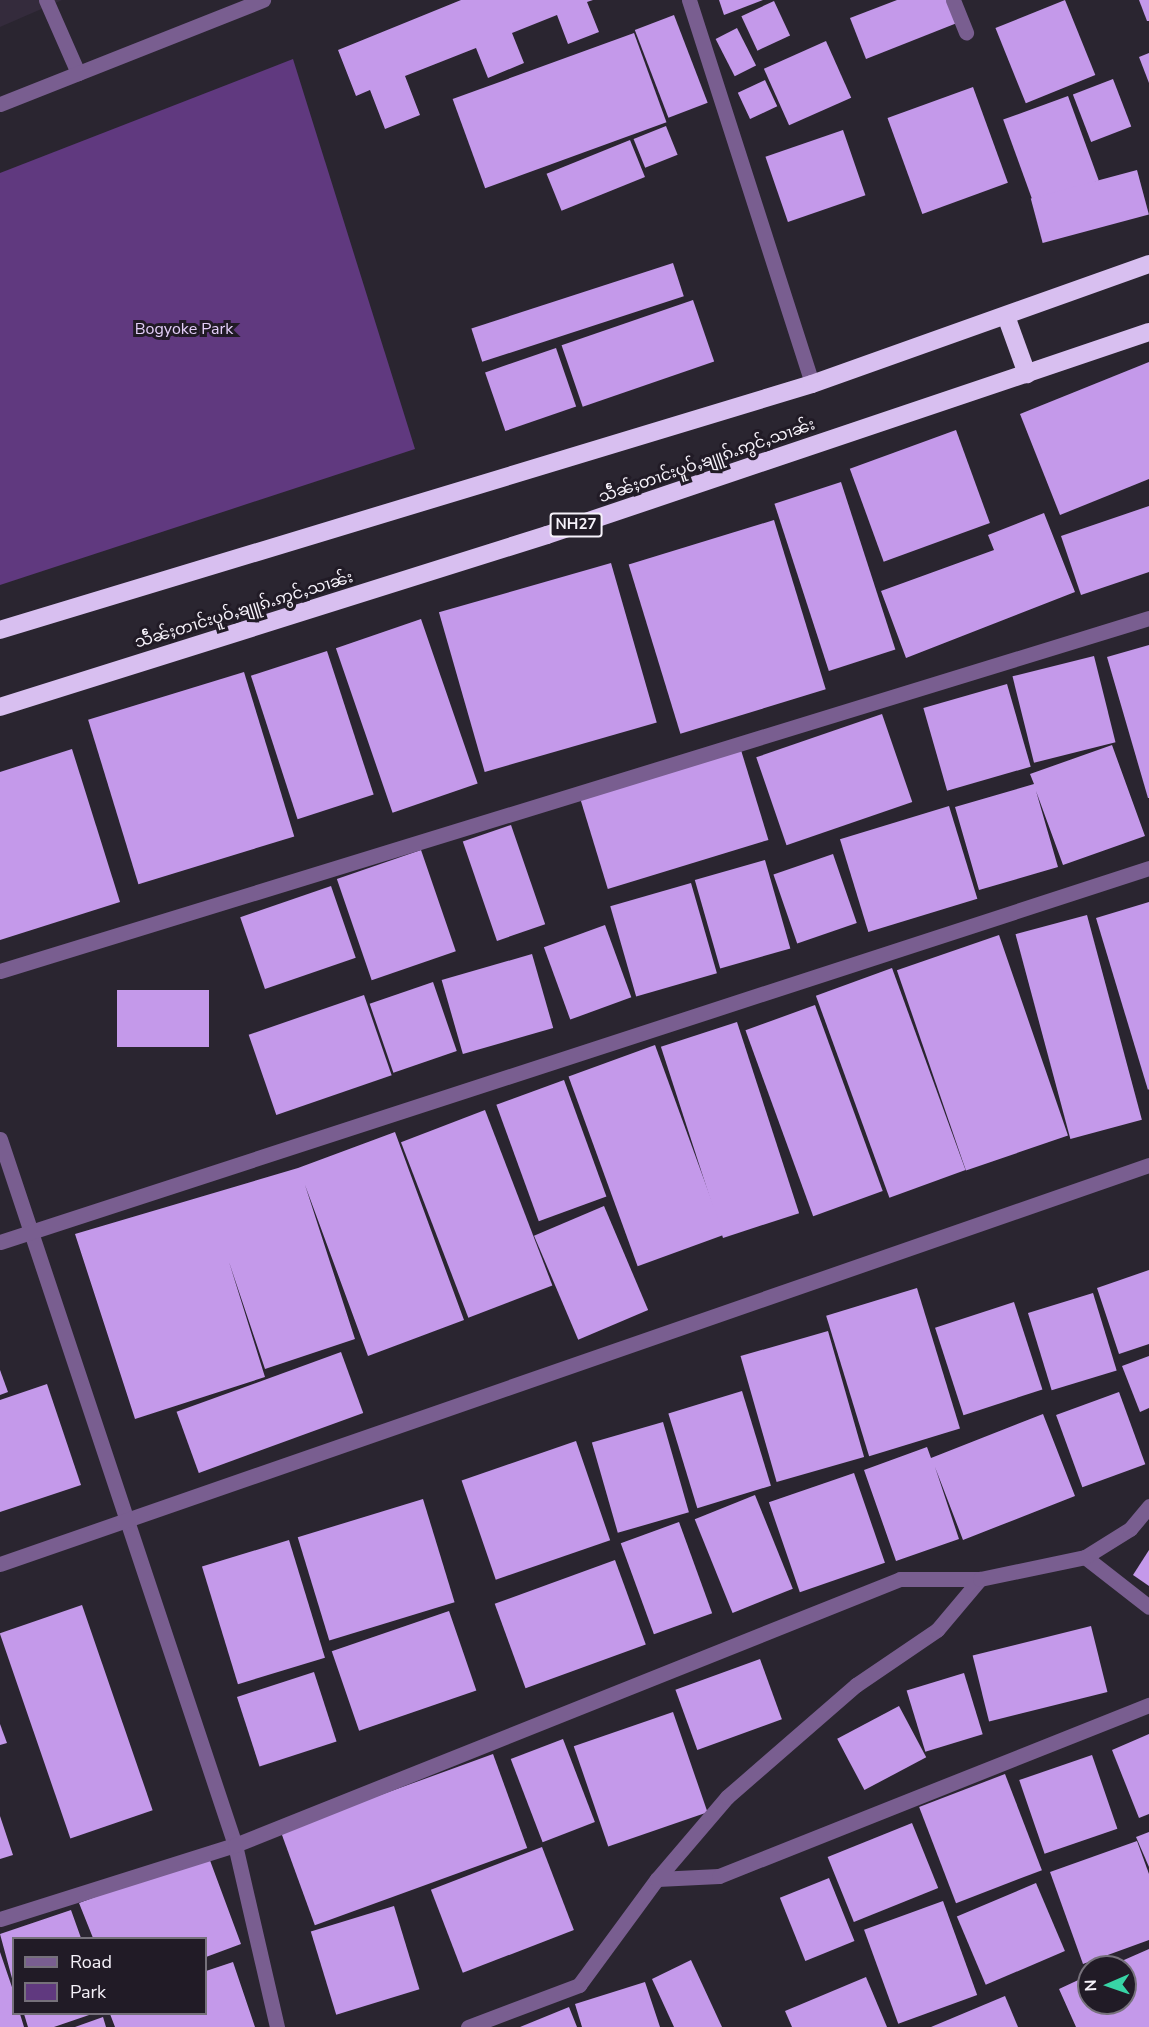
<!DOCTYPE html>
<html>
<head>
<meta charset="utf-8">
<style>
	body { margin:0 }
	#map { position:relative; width:1149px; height:2027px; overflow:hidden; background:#2a2530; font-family:"Nunito Sans","Noto Sans Myanmar",sans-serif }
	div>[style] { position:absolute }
	.built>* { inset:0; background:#342b3c }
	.green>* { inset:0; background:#60397f }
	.building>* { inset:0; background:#c499ea; transform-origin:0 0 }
	.minor>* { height:15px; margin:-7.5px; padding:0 7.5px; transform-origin:7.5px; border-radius:7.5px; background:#795e90 }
	.highway>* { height:18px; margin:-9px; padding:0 9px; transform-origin:9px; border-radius:9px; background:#d8bff0 }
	span { translate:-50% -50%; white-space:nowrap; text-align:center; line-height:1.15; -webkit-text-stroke:6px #211b26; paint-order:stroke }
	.shield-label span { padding:2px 4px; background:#211b26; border:2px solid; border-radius:4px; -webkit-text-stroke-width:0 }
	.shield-label { font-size:15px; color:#f6f2fa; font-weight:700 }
	.park-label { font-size:16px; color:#e4cff9 }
	.street-label { font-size:16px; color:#f6f2fa }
	.legend { position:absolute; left:12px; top:1937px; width:195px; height:78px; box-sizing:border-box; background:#211b26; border:2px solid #76717b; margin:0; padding:8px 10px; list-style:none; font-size:18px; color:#f6f2fa }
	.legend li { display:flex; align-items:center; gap:12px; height:30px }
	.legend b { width:30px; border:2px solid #76717b }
	.north { position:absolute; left:1077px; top:1955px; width:60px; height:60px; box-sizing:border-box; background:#211b26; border:2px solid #76717b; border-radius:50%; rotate:268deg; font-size:16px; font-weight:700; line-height:24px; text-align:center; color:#f6f2fa }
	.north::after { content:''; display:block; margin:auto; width:21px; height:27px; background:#38d4a6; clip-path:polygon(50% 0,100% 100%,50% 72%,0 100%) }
</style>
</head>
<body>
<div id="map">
	<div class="built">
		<i style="clip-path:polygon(0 0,62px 0,0 27px)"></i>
	</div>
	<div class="green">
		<i style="clip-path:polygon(293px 59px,415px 449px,0 585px,0 173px)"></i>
	</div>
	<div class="building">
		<i style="clip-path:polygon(461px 0,593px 0,587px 2px,599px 32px,568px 44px,557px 15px,512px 33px,524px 63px,488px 78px,476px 48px,405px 76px,420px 115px,385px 129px,370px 90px,356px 96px,338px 50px)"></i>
		<i style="clip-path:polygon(719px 0,763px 0,724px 15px)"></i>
		<i style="clip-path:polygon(897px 0,947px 0,957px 23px,866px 59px,850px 18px)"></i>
		<i style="left:1065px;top:0;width:81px;height:75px;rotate:68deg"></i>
		<i style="clip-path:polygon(1139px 0,1149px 0,1149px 21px,1147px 21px)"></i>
		<i style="left:774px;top:1px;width:38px;height:36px;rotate:65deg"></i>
		<i style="left:674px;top:15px;width:94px;height:42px;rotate:69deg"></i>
		<i style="left:737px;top:28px;width:42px;height:24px;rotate:63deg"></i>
		<i style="left:634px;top:33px;width:95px;height:193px;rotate:70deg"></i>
		<i style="left:826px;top:41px;width:62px;height:68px;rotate:66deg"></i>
		<i style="clip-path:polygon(1149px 53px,1149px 83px,1139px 57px)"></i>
		<i style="left:1113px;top:79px;width:51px;height:43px;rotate:69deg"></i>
		<i style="left:765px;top:80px;width:29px;height:30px;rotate:65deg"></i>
		<i style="left:973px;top:87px;width:102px;height:91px;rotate:70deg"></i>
		<i style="left:1068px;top:96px;width:90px;height:69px;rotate:70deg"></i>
		<i style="left:666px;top:126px;width:31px;height:35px;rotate:68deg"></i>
		<i style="left:843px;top:130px;width:69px;height:82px;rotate:71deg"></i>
		<i style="left:630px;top:140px;width:40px;height:90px;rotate:68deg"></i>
		<i style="left:1137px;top:170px;width:46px;height:110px;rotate:75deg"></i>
		<i style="left:673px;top:263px;width:35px;height:212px;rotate:72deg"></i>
		<i style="left:693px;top:300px;width:65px;height:139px;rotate:71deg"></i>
		<i style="left:556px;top:348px;width:62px;height:75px;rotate:71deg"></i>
		<i style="clip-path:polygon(1149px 362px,1149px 479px,1060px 515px,1020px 414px)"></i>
		<i style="left:956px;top:430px;width:99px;height:113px;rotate:70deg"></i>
		<i style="left:841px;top:482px;width:176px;height:70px;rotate:72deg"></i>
		<i style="clip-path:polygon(1149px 506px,1149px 572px,1081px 595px,1061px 536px)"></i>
		<i style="clip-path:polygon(1044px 513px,1075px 592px,906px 658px,881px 591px,994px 550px,988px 535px)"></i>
		<i style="left:774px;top:520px;width:177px;height:152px;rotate:73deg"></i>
		<i style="left:611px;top:563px;width:166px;height:179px;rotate:74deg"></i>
		<i style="left:421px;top:619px;width:174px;height:90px;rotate:71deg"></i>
		<i style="clip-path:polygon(1149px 645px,1149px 798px,1148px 798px,1107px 657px)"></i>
		<i style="left:327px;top:651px;width:151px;height:80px;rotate:72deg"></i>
		<i style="left:1094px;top:656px;width:89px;height:84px;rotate:76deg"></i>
		<i style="left:244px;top:672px;width:172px;height:163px;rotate:73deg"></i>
		<i style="left:1007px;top:684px;width:86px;height:87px;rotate:74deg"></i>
		<i style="left:882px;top:714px;width:93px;height:133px;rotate:71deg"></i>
		<i style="clip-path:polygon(1112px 745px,1145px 836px,1063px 865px,1036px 791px,1058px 867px,979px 890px,955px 807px,1034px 784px,1030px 774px)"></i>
		<i style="clip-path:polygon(72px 749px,120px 902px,0 940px,0 772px)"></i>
		<i style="left:741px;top:750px;width:94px;height:168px;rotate:73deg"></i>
		<i style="left:949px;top:806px;width:97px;height:114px;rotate:73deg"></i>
		<i style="left:511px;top:825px;width:105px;height:51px;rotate:71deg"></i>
		<i style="left:421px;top:850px;width:107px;height:89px;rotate:71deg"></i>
		<i style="left:833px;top:854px;width:73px;height:63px;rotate:71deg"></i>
		<i style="left:765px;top:860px;width:92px;height:73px;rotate:74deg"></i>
		<i style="left:691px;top:883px;width:94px;height:84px;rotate:74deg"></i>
		<i style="left:331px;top:886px;width:76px;height:96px;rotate:71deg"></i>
		<i style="clip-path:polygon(1149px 902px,1149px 1089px,1148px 1090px,1096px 918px)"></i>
		<i style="left:1087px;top:915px;width:212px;height:74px;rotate:75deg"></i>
		<i style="left:605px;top:925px;width:77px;height:65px;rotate:70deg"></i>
		<i style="left:999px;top:935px;width:212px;height:108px;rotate:71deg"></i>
		<i style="left:532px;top:954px;width:77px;height:94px;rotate:74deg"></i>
		<i style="left:892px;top:968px;width:215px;height:81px;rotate:70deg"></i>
		<i style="left:433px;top:982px;width:73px;height:67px;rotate:71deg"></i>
		<i style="left:209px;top:990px;width:57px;height:92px;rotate:90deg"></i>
		<i style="left:364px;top:995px;width:85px;height:122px;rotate:71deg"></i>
		<i style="left:815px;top:1005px;width:198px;height:74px;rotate:70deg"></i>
		<i style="left:737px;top:1022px;width:201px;height:80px;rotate:72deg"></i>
		<i style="left:655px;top:1045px;width:202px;height:92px;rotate:70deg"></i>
		<i style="left:564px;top:1080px;width:124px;height:72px;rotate:70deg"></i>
		<i style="left:485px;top:1110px;width:188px;height:90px;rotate:69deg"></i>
		<i style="clip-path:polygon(395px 1132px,464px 1320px,368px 1356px,305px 1185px,355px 1339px,265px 1369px,229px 1262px,265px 1377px,135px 1419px,75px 1234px,298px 1168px)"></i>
		<i style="left:604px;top:1206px;width:113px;height:76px;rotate:67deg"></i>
		<i style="clip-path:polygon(1149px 1270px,1149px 1344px,1119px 1354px,1097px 1288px)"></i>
		<i style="left:917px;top:1288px;width:147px;height:95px;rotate:73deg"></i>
		<i style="left:1093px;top:1293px;width:81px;height:68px;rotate:73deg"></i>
		<i style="left:1014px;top:1302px;width:92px;height:83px;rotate:72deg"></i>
		<i style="left:828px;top:1331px;width:131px;height:91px;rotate:74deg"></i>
		<i style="left:341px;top:1352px;width:65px;height:175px;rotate:70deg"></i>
		<i style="clip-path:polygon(1149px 1356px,1149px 1408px,1140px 1412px,1122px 1366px)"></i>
		<i style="clip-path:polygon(0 1370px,8px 1392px,0 1395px)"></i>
		<i style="clip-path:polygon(47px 1384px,81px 1485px,0 1512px,0 1400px)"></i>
		<i style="left:742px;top:1391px;width:99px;height:77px;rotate:73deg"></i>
		<i style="left:1119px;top:1392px;width:77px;height:67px;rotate:70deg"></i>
		<i style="clip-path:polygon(1043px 1414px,1075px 1496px,963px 1540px,935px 1467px,959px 1539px,896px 1561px,864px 1470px,927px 1447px,931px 1458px)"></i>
		<i style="left:663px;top:1422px;width:94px;height:74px;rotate:74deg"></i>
		<i style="left:576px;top:1441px;width:105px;height:121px;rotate:71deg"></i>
		<i style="left:854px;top:1473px;width:95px;height:90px;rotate:71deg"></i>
		<i style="left:755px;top:1495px;width:101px;height:65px;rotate:68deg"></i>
		<i style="left:423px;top:1499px;width:108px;height:131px;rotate:73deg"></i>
		<i style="left:679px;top:1522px;width:97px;height:62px;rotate:70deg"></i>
		<i style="left:289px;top:1540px;width:123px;height:91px;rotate:73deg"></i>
		<i style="clip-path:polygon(1149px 1550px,1149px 1586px,1133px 1575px)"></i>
		<i style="left:615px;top:1560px;width:90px;height:128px;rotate:70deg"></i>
		<i style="left:82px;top:1605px;width:217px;height:87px;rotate:71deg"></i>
		<i style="left:449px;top:1611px;width:84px;height:124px;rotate:71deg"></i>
		<i style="left:1091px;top:1626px;width:68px;height:122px;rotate:76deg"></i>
		<i style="left:760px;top:1659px;width:64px;height:90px;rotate:70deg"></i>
		<i style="left:314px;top:1672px;width:73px;height:81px;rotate:72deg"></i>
		<i style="left:964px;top:1673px;width:64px;height:60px;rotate:73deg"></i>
		<i style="left:899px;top:1706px;width:58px;height:70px;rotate:62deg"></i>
		<i style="left:673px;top:1712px;width:106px;height:105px;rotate:71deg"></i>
		<i style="clip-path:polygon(0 1724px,7px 1743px,0 1745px)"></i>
		<i style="clip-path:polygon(1149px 1734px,1149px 1814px,1139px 1818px,1112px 1750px)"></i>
		<i style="left:563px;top:1739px;width:89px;height:56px;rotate:69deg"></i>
		<i style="left:493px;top:1754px;width:100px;height:226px;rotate:70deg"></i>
		<i style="left:1092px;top:1755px;width:78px;height:77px;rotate:71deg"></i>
		<i style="left:1005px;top:1774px;width:103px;height:92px;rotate:69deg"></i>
		<i style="clip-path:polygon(0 1816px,13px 1855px,0 1859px)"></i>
		<i style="left:912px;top:1823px;width:70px;height:91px;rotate:68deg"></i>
		<i style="clip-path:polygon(1149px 1832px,1149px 1867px,1136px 1837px)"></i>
		<i style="clip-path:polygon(1137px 1841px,1149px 1874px,1149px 1940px,1083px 1964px,1050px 1872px)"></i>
		<i style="left:542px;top:1847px;width:89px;height:119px;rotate:69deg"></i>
		<i style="clip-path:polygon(208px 1855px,241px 1944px,206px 1957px,206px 1938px,93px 1938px,79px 1903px)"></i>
		<i style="left:829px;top:1878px;width:68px;height:53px;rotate:68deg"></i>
		<i style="left:1036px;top:1883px;width:74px;height:86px;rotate:67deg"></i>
		<i style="left:943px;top:1901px;width:100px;height:84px;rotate:70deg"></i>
		<i style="left:394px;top:1906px;width:87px;height:87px;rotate:73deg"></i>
		<i style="clip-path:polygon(71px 1910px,81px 1938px,14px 1938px,13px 1982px,0 1934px)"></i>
		<i style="clip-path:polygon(1149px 1949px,1149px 2027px,1076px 2027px,1059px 1989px,1089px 1975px,1089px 2003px,1125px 2003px,1125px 1967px,1108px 1967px)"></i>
		<i style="clip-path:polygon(0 1952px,14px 1993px,14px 2014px,20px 2014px,24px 2027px,0 2027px)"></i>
		<i style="clip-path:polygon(691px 1960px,722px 2027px,674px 2027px,652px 1979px)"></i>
		<i style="clip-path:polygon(233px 1962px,255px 2027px,115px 2027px,110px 2014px,206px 2014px,206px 1971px)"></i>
		<i style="clip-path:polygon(866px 1977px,887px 2027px,792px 2027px,785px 2011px)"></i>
		<i style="clip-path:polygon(645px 1982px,660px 2027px,582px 2027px,575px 2004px)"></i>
		<i style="clip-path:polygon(1005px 1996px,1018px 2027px,931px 2027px)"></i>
		<i style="clip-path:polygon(569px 2007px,577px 2027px,520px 2027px)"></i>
		<i style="clip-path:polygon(24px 2014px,92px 2014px,54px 2027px,28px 2027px)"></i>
		<i style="clip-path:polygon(103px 2017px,106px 2027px,75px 2027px)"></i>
	</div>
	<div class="minor">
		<i style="left:46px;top:0;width:80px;rotate:66.3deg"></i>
		<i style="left:689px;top:0;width:403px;rotate:72.2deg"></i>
		<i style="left:953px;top:0;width:35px;rotate:68deg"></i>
		<i style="left:0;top:104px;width:283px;rotate:-21.6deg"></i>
		<i style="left:0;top:971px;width:1202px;rotate:-17.08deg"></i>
		<i style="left:0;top:1139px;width:744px;rotate:71.59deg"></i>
		<i style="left:235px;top:1845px;width:187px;rotate:77deg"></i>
		<i style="left:0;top:1242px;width:1208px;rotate:-18.03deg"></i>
		<i style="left:1085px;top:1557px;width:81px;rotate:38deg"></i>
		<i style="left:0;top:1564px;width:1216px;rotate:-19.15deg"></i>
		<i style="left:657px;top:1879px;width:62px;rotate:-2.8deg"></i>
		<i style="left:719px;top:1876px;width:463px;rotate:-21.7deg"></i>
		<i style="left:0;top:1919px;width:246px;rotate:-17.5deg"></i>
		<i style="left:235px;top:1845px;width:716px;rotate:-21.8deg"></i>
		<i style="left:900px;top:1579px;width:80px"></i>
		<i style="left:468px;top:2027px;width:119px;rotate:-20.7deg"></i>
		<i style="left:579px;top:1985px;width:132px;rotate:-53.7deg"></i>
		<i style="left:657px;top:1879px;width:108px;rotate:-49.5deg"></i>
		<i style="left:727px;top:1797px;width:171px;rotate:-41deg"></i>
		<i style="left:856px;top:1685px;width:98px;rotate:-34.2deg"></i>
		<i style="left:937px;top:1630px;width:67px;rotate:-49.9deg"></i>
		<i style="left:980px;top:1579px;width:107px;rotate:-11.8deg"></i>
		<i style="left:1085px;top:1557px;width:53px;rotate:-31.9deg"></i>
		<i style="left:1130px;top:1529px;width:30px;rotate:-50deg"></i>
	</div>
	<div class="highway">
		<i style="left:1006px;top:316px;width:62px;rotate:70.1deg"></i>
		<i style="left:0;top:630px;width:848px;rotate:-16.85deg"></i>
		<i style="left:812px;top:384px;width:358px;rotate:-19.6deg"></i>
		<i style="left:0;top:707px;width:573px;rotate:-17.46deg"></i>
		<i style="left:547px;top:535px;width:635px;rotate:-18.63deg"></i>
	</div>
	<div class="shield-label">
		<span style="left:576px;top:525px">NH27</span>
	</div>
	<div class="park-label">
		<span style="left:184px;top:329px">Bogyoke Park</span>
	</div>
	<div class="street-label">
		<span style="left:707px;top:461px;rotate:-19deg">သဵႅၼ်ႈတၢင်းပူဝ်ႇၶျူၵ်ႉဢွင်ႇသၢၼ်း</span>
		<span style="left:244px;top:610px;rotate:-17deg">သဵႅၼ်ႈတၢင်းပူဝ်ႇၶျူၵ်ႉဢွင်ႇသၢၼ်း</span>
	</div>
	<ul class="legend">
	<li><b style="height:8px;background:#795e90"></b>Road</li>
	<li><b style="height:16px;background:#60397f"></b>Park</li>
	</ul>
	<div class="north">N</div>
</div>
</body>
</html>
